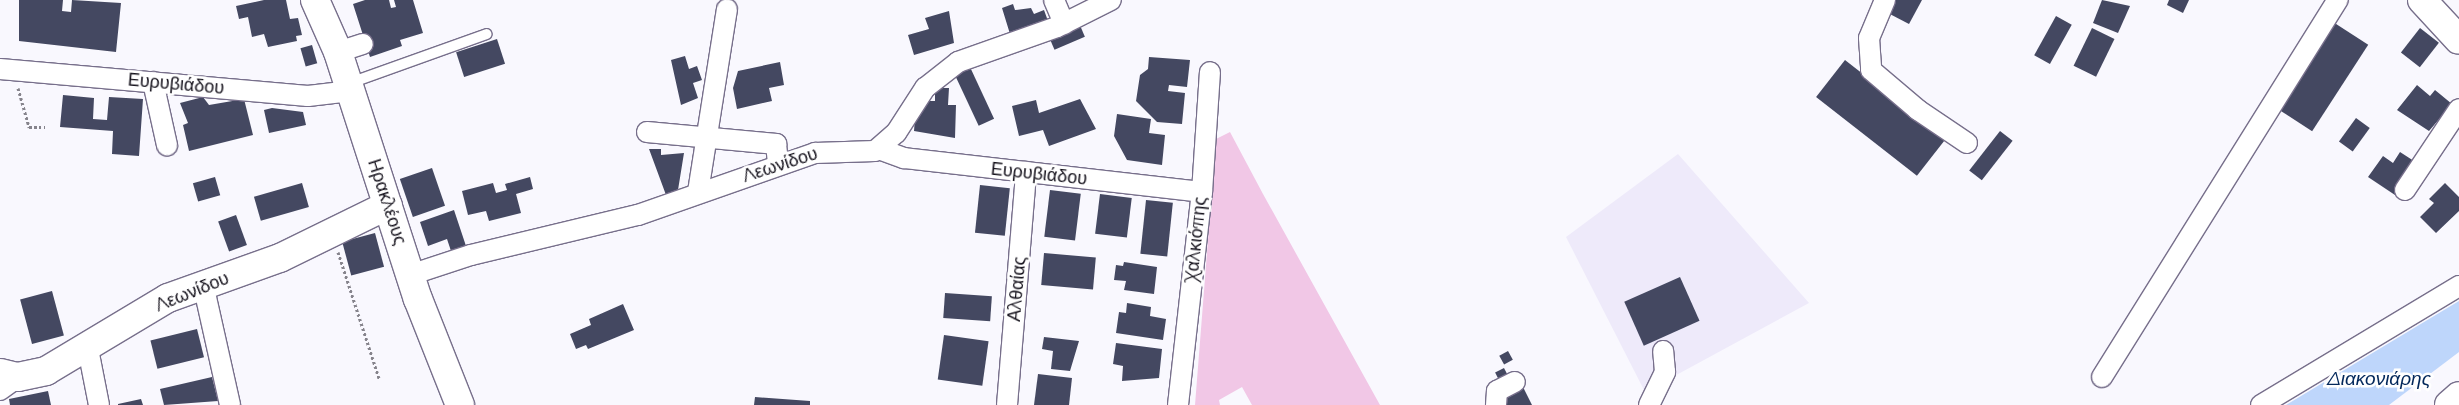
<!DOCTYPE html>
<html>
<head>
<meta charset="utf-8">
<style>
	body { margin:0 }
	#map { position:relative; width:2459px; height:405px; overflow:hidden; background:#f9f8fe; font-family:Montserrat,sans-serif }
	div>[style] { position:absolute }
	.built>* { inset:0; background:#eeeafa }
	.green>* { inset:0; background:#f1c7e6 }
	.water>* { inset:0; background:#bed6fb }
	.building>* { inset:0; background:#444861; transform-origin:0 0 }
	.path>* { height:3px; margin-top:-1.5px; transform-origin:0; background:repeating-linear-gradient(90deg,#86848c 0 2.5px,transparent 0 5px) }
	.roads { filter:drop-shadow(1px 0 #776f8b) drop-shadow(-1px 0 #776f8b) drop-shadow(0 1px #776f8b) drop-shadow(0 -1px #776f8b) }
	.lane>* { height:10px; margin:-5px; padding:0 5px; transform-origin:5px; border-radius:5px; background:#fff }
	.street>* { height:20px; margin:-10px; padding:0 10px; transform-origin:10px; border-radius:10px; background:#fff }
	.secondary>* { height:28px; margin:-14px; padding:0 14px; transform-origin:14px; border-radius:14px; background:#fff }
	.primary>* { height:28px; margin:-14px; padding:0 14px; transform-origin:14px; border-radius:14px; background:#fff }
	span { translate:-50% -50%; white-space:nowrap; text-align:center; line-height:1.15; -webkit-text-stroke:5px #fff; paint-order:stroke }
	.street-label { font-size:18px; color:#14111b }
	.water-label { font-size:19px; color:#03285b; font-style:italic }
</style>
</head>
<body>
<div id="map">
	<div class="built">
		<i style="clip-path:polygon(1678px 154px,1809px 303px,1645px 392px,1566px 237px)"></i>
	</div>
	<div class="green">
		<i style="clip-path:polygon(1230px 132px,1263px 194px,1380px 405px,1252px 405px,1242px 387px,1219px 400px,1220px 405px,1195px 405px,1216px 139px)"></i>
	</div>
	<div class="water">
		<i style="clip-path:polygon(2459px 301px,2459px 352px,2389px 405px,2286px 405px)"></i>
	</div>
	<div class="building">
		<i style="clip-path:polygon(19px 0,63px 0,62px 11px,71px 12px,72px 0,121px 3px,116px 52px,19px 41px)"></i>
		<i style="clip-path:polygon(264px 0,286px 0,290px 19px,298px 18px,302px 35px,296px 36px,297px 41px,268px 47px,264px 34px,252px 37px,248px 17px,239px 19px,236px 6px)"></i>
		<i style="clip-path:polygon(365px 0,389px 0,391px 8px,396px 7px,394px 0,413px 0,423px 33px,400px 40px,402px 46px,370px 57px,353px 4px)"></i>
		<i style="clip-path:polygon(1890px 0,1922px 0,1909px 24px,1884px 11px)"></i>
		<i style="clip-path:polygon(2102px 0,2130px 6px,2118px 33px,2093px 23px)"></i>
		<i style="clip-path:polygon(2169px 0,2189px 0,2183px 13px,2167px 5px)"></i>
		<i style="clip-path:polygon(1013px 4px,1015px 10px,1031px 8px,1034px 14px,1044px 10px,1048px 21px,1010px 34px,1002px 8px)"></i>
		<i style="clip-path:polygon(949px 11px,954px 43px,914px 55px,908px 35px,929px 29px,925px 18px)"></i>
		<i style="left:2056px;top:16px;width:18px;height:45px;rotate:29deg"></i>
		<i style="left:2333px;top:22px;width:42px;height:103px;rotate:33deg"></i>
		<i style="left:1079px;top:23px;width:15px;height:33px;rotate:67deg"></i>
		<i style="left:2092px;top:28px;width:25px;height:42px;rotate:26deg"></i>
		<i style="left:2420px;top:28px;width:24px;height:31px;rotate:38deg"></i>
		<i style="left:497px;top:39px;width:26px;height:43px;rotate:72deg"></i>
		<i style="left:312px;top:45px;width:19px;height:12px;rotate:74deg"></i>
		<i style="clip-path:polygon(685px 56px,689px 69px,697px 66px,702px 80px,693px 83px,698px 98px,681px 105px,671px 60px)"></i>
		<i style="clip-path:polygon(1149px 57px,1190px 60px,1187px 87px,1169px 85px,1168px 91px,1185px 93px,1182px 124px,1157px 122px,1136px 101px,1140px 75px,1148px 69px)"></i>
		<i style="left:1845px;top:60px;width:128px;height:47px;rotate:38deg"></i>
		<i style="clip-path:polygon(780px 62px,784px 85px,769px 88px,772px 101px,737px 109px,733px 88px,738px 71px)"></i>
		<i style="left:970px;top:67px;width:57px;height:17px;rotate:65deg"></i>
		<i style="clip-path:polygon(2417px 85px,2430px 96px,2435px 90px,2452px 104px,2429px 131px,2397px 110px)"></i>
		<i style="clip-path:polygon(935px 88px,949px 88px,948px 105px,956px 105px,955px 138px,914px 131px,915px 118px,925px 101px,935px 101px)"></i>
		<i style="clip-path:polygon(63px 95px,94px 98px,93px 119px,107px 120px,109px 97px,143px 99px,139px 156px,112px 154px,113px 131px,60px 127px)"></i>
		<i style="clip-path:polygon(203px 97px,209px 105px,244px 99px,253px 135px,189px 151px,183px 125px,188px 123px,180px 103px)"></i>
		<i style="clip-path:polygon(1080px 99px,1096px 129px,1049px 146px,1043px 130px,1019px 136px,1012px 106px,1036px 100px,1039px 113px)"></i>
		<i style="clip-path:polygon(272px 108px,303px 112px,306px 125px,269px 133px,264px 110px)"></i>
		<i style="clip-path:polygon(1117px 114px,1151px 119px,1149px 133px,1165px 135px,1162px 165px,1127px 160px,1114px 136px)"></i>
		<i style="left:2356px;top:118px;width:17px;height:29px;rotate:36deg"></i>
		<i style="left:2000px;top:131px;width:16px;height:50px;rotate:38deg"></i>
		<i style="clip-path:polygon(649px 149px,661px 149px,661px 155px,684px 153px,678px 190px,666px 195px)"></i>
		<i style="clip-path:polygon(2400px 152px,2417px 163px,2395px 195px,2368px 177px,2383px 156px,2393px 163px)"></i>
		<i style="left:432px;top:168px;width:40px;height:34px;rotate:71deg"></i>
		<i style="left:215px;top:177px;width:19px;height:23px;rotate:74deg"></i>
		<i style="clip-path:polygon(530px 177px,533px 189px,516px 194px,521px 213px,489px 221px,486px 211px,468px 215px,462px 191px,493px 183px,496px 193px,507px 190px,505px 184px)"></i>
		<i style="left:302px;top:183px;width:25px;height:50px;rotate:74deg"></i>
		<i style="clip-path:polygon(2445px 183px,2459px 197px,2459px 211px,2436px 233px,2420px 217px,2434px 203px,2429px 199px)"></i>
		<i style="left:980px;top:185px;width:30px;height:48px;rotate:6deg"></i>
		<i style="left:1050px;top:190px;width:31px;height:47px;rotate:7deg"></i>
		<i style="left:1100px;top:194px;width:32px;height:40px;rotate:7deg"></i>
		<i style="left:1146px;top:200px;width:27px;height:54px;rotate:6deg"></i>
		<i style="clip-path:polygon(454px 210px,466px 246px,451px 251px,447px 239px,428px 246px,420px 222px)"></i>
		<i style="left:236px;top:215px;width:32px;height:19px;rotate:70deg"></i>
		<i style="left:375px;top:233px;width:35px;height:34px;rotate:75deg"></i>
		<i style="left:1044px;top:253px;width:52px;height:32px;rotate:5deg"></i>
		<i style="clip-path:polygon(1124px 262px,1157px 267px,1154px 294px,1124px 290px,1126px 281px,1114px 280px,1116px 265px,1123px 266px)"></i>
		<i style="left:1680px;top:277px;width:48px;height:61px;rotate:66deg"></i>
		<i style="left:52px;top:291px;width:46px;height:33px;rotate:75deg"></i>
		<i style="left:945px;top:293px;width:47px;height:25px;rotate:4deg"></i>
		<i style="clip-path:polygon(1127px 303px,1151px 307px,1150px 316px,1166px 319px,1163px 340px,1116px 333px,1119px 312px,1126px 313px)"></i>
		<i style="clip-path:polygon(623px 304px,634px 330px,588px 349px,586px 345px,576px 349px,570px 334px,591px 325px,589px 319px)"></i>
		<i style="left:197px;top:329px;width:29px;height:48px;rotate:76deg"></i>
		<i style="left:944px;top:335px;width:45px;height:45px;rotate:8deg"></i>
		<i style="clip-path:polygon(1044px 337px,1079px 341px,1070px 371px,1051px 369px,1053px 351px,1042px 349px)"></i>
		<i style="clip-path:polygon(1116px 343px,1162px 349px,1159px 378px,1122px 381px,1123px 366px,1113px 364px)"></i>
		<i style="left:1508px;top:351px;width:10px;height:10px;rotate:61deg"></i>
		<i style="left:1504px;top:368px;width:11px;height:10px;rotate:63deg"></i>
		<i style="clip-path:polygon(1038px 374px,1072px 378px,1069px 405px,1034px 405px)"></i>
		<i style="clip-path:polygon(212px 377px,218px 401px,164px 405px,160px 389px)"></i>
		<i style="clip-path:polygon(1522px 385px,1532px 405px,1503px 405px,1499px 396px)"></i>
		<i style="clip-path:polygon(48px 391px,51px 405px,10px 405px,9px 399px)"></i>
		<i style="clip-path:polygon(755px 397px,810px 401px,810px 405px,754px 405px)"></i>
		<i style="clip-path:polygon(141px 399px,143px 405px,118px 405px,118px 404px)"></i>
	</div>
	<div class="path">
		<i style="left:18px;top:88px;width:41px;rotate:74.2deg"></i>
		<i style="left:29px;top:127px;width:16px"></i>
		<i style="left:338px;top:252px;width:133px;rotate:72deg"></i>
	</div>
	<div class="roads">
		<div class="lane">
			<i style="left:350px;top:83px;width:145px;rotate:-19.7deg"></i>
		</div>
		<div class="street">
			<i style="left:1054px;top:0;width:26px;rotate:67deg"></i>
			<i style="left:1885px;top:0;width:41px;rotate:112.8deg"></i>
			<i style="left:1869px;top:38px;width:32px;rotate:86deg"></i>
			<i style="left:1871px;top:70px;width:62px;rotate:40.4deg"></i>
			<i style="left:1918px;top:110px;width:59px;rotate:34deg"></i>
			<i style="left:338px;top:52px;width:26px;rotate:-18deg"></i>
			<i style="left:0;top:69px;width:309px;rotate:5deg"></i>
			<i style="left:308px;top:96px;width:43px;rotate:-6.6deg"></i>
			<i style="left:153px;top:82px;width:65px;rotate:77.5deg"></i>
			<i style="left:647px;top:132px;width:130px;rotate:5.3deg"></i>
			<i style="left:776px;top:144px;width:20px;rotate:84deg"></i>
			<i style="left:879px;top:149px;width:27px;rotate:20deg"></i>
			<i style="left:904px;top:158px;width:300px;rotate:6.5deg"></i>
			<i style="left:2405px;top:190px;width:97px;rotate:-56.3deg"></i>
			<i style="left:698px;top:192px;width:185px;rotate:-81deg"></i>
			<i style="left:410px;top:275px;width:64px;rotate:-18.2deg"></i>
			<i style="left:471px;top:255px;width:172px;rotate:-13.5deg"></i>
			<i style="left:638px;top:215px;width:188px;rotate:-19.3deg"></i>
			<i style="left:815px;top:153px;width:60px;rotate:-1.9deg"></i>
			<i style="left:875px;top:151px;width:28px;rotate:-41deg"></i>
			<i style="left:896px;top:133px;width:54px;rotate:-57.2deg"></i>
			<i style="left:925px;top:88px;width:42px;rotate:-38.2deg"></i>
			<i style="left:958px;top:62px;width:105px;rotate:-19.5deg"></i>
			<i style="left:1057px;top:27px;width:60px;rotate:-26.6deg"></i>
			<i style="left:203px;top:284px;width:124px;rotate:77.4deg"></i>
			<i style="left:88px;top:349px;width:57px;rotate:78.9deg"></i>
			<i style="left:2102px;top:377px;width:445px;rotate:-58deg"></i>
			<i style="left:0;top:390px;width:22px;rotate:-36deg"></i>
			<i style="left:1007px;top:405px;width:234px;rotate:-85.3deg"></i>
			<i style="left:1178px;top:405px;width:214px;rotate:-83.6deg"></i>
			<i style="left:1202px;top:192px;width:120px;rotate:-86.2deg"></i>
			<i style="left:1496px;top:405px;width:14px;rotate:-86deg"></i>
			<i style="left:1497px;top:391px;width:20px;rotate:-27deg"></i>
			<i style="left:1649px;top:405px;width:37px;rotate:-64deg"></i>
			<i style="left:1665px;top:372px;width:21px;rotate:-95deg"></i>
			<i style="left:2261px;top:405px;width:231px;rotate:-31deg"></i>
		</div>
		<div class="secondary">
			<i style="left:315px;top:0;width:57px;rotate:66.1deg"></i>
			<i style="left:338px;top:52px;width:260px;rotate:72.1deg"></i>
			<i style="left:418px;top:299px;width:114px;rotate:68.4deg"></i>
			<i style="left:2422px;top:0;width:54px;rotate:47.2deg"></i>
			<i style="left:0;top:373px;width:18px;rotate:13deg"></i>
			<i style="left:18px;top:377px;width:29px;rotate:-12deg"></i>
			<i style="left:46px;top:371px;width:142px;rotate:-30.9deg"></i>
			<i style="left:168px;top:298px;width:119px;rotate:-19.7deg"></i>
			<i style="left:280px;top:258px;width:120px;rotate:-26.1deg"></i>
		</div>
		<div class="primary">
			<i style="left:2449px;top:405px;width:13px;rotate:-42deg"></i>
		</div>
	</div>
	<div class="street-label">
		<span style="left:176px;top:84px;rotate:5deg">Ευρυβιάδου</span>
		<span style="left:780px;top:165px;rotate:-18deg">Λεωνίδου</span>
		<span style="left:1039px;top:174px;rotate:6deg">Ευρυβιάδου</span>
		<span style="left:387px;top:202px;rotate:72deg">Ηρακλέους</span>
		<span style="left:1196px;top:239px;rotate:-84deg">Χαλκιόπης</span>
		<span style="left:1017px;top:289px;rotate:-85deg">Αλθαίας</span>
		<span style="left:192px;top:292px;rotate:-22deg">Λεωνίδου</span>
	</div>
	<div class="water-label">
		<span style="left:2379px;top:379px">Διακονιάρης</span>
	</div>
</div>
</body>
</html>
